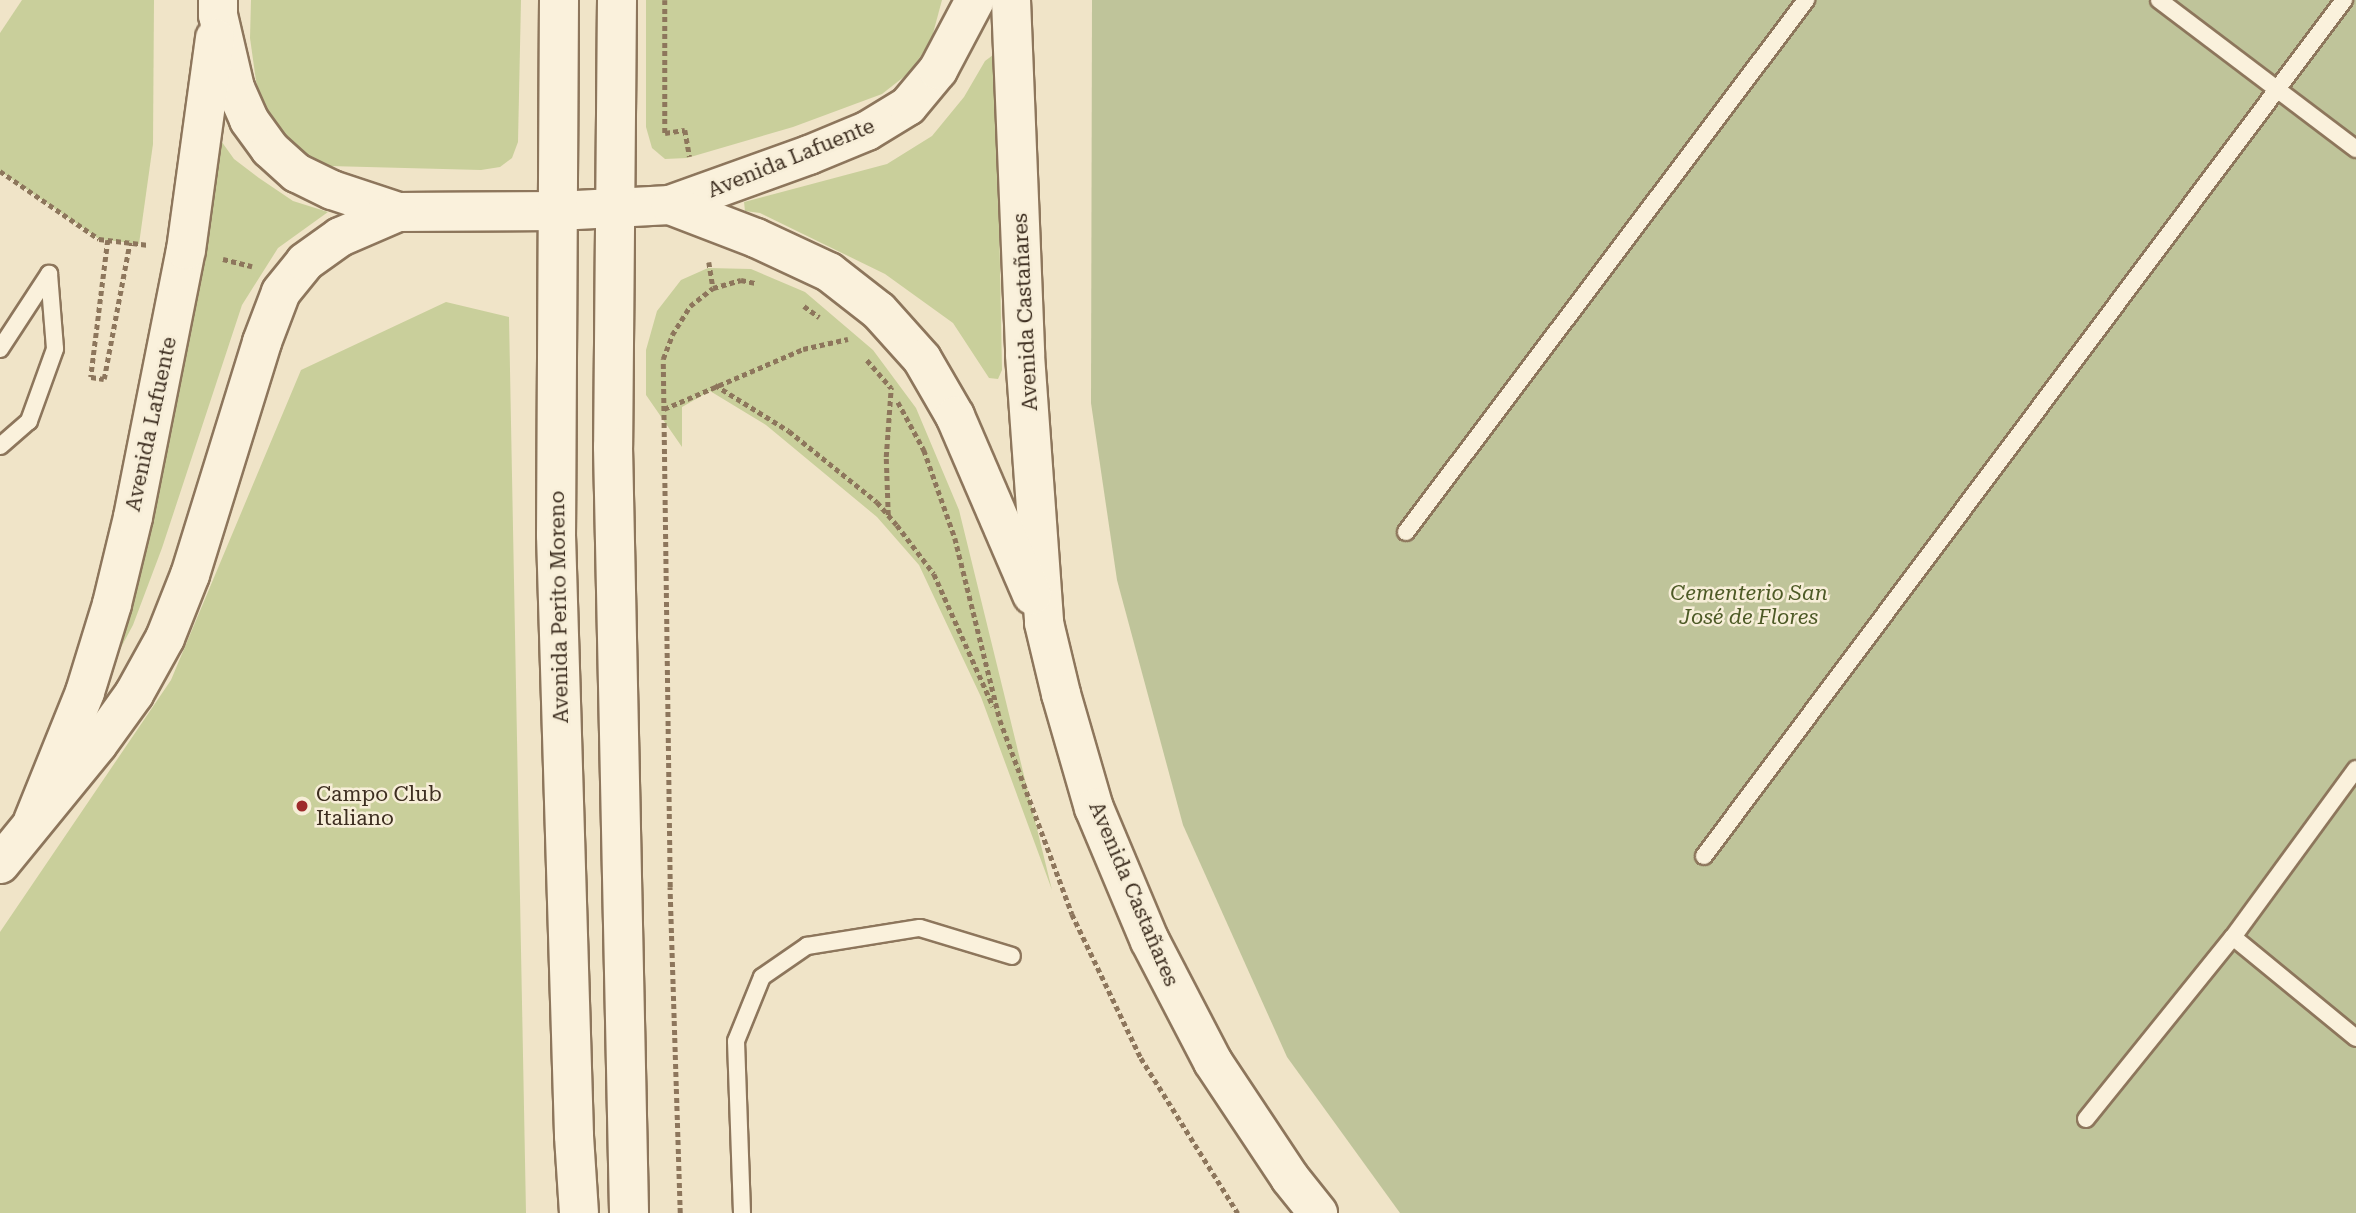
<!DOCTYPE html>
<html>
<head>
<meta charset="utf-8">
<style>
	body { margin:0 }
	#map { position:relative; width:2356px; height:1213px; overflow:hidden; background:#f0e4c8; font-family:"Roboto Serif",serif }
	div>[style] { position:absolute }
	.green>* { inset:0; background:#c9cf9b }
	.cemetery>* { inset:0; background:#bfc49a }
	.path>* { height:4.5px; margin-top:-2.25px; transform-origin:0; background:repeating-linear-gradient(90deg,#8d765c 0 5px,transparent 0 8.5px) }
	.roads { filter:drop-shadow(2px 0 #8d765c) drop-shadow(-2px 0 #8d765c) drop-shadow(0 2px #8d765c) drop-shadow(0 -2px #8d765c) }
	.lane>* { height:16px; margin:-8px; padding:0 8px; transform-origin:8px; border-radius:8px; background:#faf1dc }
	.secondary>* { height:38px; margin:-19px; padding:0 19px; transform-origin:19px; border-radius:19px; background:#faf1dc }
	.dots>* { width:19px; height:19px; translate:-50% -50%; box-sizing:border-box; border:4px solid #f7eed8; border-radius:50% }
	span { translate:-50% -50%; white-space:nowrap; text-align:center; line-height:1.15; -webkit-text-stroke:5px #f7eed8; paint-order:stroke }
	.street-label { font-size:21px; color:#3d2e20 }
	.park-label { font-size:21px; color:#4d5a26; font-style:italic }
	.poi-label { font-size:21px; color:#3d2e20 }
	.left { translate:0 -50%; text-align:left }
</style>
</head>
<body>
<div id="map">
	<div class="green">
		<i style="clip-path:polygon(22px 0,154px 0,153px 144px,139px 244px,99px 239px,0 171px,0 33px)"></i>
		<i style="clip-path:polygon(251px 0,521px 0,518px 142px,512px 158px,500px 167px,481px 170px,329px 166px,299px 153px,267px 118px,256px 81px,250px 38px)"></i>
		<i style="clip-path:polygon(646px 0,942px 0,931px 41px,910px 72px,882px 94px,793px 127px,687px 158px,665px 159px,652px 148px,646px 127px)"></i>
		<i style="clip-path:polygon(993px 55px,996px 59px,1002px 370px,998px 379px,989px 378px,953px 323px,885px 274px,760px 213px,745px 211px,744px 202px,887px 164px,932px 136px,964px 97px,985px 61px)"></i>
		<i style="clip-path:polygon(214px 131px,234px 159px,259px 178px,293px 201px,328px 212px,278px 248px,242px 305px,162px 548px,133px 625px,95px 696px)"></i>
		<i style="clip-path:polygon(708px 268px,751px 269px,805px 292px,873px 350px,916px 408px,959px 510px,1052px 890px,981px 697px,919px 565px,877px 517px,766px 425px,710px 391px,682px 407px,682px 447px,646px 395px,646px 350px,657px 311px,681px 280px)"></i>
		<i style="clip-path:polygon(446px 302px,509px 317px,526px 1213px,0 1213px,0 932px,171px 680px,301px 370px)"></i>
	</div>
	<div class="cemetery">
		<i style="clip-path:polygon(1092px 0,2356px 0,2356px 1213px,1400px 1213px,1287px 1057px,1183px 825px,1117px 580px,1091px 403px)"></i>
	</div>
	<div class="path">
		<i style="left:665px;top:0;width:133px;rotate:90deg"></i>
		<i style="left:665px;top:133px;width:20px;rotate:-9deg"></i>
		<i style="left:685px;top:130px;width:27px;rotate:80deg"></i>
		<i style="left:0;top:171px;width:120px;rotate:34.5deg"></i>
		<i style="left:99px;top:239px;width:50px;rotate:6.8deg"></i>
		<i style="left:108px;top:240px;width:138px;rotate:97.1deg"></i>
		<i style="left:91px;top:377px;width:13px;rotate:9deg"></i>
		<i style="left:104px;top:379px;width:139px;rotate:-79.3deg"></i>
		<i style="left:223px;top:259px;width:30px;rotate:14deg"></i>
		<i style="left:709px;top:262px;width:26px;rotate:81deg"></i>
		<i style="left:804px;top:306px;width:19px;rotate:36deg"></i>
		<i style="left:867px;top:360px;width:37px;rotate:49deg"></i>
		<i style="left:715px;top:385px;width:87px;rotate:31.9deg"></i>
		<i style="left:789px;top:431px;width:113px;rotate:38.9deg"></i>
		<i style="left:877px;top:502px;width:30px;rotate:49deg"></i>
		<i style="left:897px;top:525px;width:61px;rotate:52.9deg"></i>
		<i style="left:934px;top:574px;width:145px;rotate:65.9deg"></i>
		<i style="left:898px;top:402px;width:55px;rotate:61.6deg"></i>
		<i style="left:924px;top:450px;width:93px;rotate:70.6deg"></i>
		<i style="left:955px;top:538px;width:187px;rotate:76.1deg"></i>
		<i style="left:1000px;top:720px;width:207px;rotate:69.6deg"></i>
		<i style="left:1072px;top:914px;width:160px;rotate:64.4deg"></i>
		<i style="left:1141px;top:1058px;width:183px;rotate:58deg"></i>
		<i style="left:664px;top:409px;width:151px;rotate:-23.3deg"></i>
		<i style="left:803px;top:349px;width:46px;rotate:-12.5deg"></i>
		<i style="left:888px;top:515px;width:58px;rotate:-92deg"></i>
		<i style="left:886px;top:457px;width:70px;rotate:-85.9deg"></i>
		<i style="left:680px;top:1213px;width:326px;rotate:-91.8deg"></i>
		<i style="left:670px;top:887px;width:528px;rotate:-90.76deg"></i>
		<i style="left:663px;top:359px;width:26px;rotate:-69deg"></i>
		<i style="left:672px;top:335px;width:34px;rotate:-58deg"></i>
		<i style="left:690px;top:306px;width:29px;rotate:-38deg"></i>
		<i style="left:713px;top:288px;width:29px;rotate:-16deg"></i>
		<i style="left:741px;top:280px;width:14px;rotate:12deg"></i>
	</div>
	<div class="roads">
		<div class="lane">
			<i style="left:2159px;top:0;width:247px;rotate:37.1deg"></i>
			<i style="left:0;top:349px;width:90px;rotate:-56.8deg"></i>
			<i style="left:49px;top:274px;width:75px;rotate:85.4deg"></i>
			<i style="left:55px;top:349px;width:77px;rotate:109.9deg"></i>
			<i style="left:29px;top:421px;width:38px;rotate:139deg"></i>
			<i style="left:1406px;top:532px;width:666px;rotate:-53.06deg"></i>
			<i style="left:1704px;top:856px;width:1069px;rotate:-53.22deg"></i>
			<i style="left:2233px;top:937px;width:159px;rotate:39.4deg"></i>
			<i style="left:2086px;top:1119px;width:234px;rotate:-51.1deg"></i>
			<i style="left:2233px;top:937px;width:208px;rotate:-53.8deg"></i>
			<i style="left:742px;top:1213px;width:172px;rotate:-92deg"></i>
			<i style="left:736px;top:1041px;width:69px;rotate:-67.9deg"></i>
			<i style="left:762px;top:977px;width:55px;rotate:-34.6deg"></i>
			<i style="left:807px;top:946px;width:114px;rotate:-9.1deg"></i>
			<i style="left:920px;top:928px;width:96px;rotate:16.9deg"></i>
		</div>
		<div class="secondary">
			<i style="left:218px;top:0;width:15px;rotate:90deg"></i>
			<i style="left:218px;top:15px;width:75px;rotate:76.9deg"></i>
			<i style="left:235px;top:88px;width:35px;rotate:66deg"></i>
			<i style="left:249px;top:120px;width:36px;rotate:54deg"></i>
			<i style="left:270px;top:149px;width:36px;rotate:42deg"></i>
			<i style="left:297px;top:173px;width:39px;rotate:26deg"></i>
			<i style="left:332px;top:190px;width:70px;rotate:18.4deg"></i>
			<i style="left:398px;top:212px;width:160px;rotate:-0.4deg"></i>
			<i style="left:558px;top:211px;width:112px;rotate:-3.1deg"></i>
			<i style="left:670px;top:205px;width:148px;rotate:-19.8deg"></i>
			<i style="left:809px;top:155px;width:63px;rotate:-22.5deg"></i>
			<i style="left:867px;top:131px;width:48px;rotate:-31.4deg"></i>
			<i style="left:908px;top:106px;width:47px;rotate:-50.2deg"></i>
			<i style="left:938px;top:70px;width:79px;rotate:-62.1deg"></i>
			<i style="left:559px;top:0;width:535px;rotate:90.32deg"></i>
			<i style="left:556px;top:535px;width:601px;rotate:88.28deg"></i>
			<i style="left:574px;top:1136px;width:77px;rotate:86.3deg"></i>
			<i style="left:617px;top:0;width:447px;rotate:90.5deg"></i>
			<i style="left:613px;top:447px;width:766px;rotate:88.8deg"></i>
			<i style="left:1011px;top:0;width:355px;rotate:87.7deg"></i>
			<i style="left:1025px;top:355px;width:269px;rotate:85.9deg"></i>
			<i style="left:1044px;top:623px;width:73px;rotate:76.5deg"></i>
			<i style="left:1061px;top:694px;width:119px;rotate:73.9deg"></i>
			<i style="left:1094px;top:808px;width:144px;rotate:67.2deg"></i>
			<i style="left:1150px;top:941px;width:136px;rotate:62.5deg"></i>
			<i style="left:1213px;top:1062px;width:139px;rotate:56.4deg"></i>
			<i style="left:1290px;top:1178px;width:45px;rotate:51.3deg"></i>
			<i style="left:670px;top:205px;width:92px;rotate:21deg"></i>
			<i style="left:756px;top:238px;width:81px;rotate:25deg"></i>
			<i style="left:829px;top:272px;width:63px;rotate:38deg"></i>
			<i style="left:879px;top:311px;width:64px;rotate:48.1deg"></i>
			<i style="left:922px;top:359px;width:66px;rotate:59.9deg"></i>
			<i style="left:955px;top:416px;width:195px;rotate:66.7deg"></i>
			<i style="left:33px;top:821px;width:139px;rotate:-68deg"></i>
			<i style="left:85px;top:692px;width:92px;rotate:-72.9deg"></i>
			<i style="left:112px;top:604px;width:89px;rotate:-76.4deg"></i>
			<i style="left:133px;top:517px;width:272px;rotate:-78.8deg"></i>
			<i style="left:186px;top:250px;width:214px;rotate:-82.2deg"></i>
			<i style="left:0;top:864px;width:155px;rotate:-50.8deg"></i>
			<i style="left:98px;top:744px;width:62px;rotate:-54.2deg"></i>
			<i style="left:134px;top:694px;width:64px;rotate:-61deg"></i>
			<i style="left:165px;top:638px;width:68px;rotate:-68.4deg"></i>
			<i style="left:190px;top:575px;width:244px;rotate:-72.8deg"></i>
			<i style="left:262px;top:342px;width:53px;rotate:-69.2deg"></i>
			<i style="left:281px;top:292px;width:38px;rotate:-51deg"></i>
			<i style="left:305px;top:262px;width:43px;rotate:-35.5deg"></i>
			<i style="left:340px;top:237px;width:63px;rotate:-23.3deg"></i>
		</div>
	</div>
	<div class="dots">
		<i style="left:302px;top:806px;background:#9e2a2b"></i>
	</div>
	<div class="street-label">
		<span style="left:791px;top:158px;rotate:-22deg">Avenida Lafuente</span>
		<span style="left:1025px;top:312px;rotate:-93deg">Avenida Castañares</span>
		<span style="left:151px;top:424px;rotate:-78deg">Avenida Lafuente</span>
		<span style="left:559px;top:607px;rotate:-91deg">Avenida Perito Moreno</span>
		<span style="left:1134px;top:894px;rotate:67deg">Avenida Castañares</span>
	</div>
	<div class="park-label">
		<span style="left:1749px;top:605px">Cementerio San<br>José de Flores</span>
	</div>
	<div class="poi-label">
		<span class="left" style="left:316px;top:806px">Campo Club<br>Italiano</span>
	</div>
</div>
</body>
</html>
